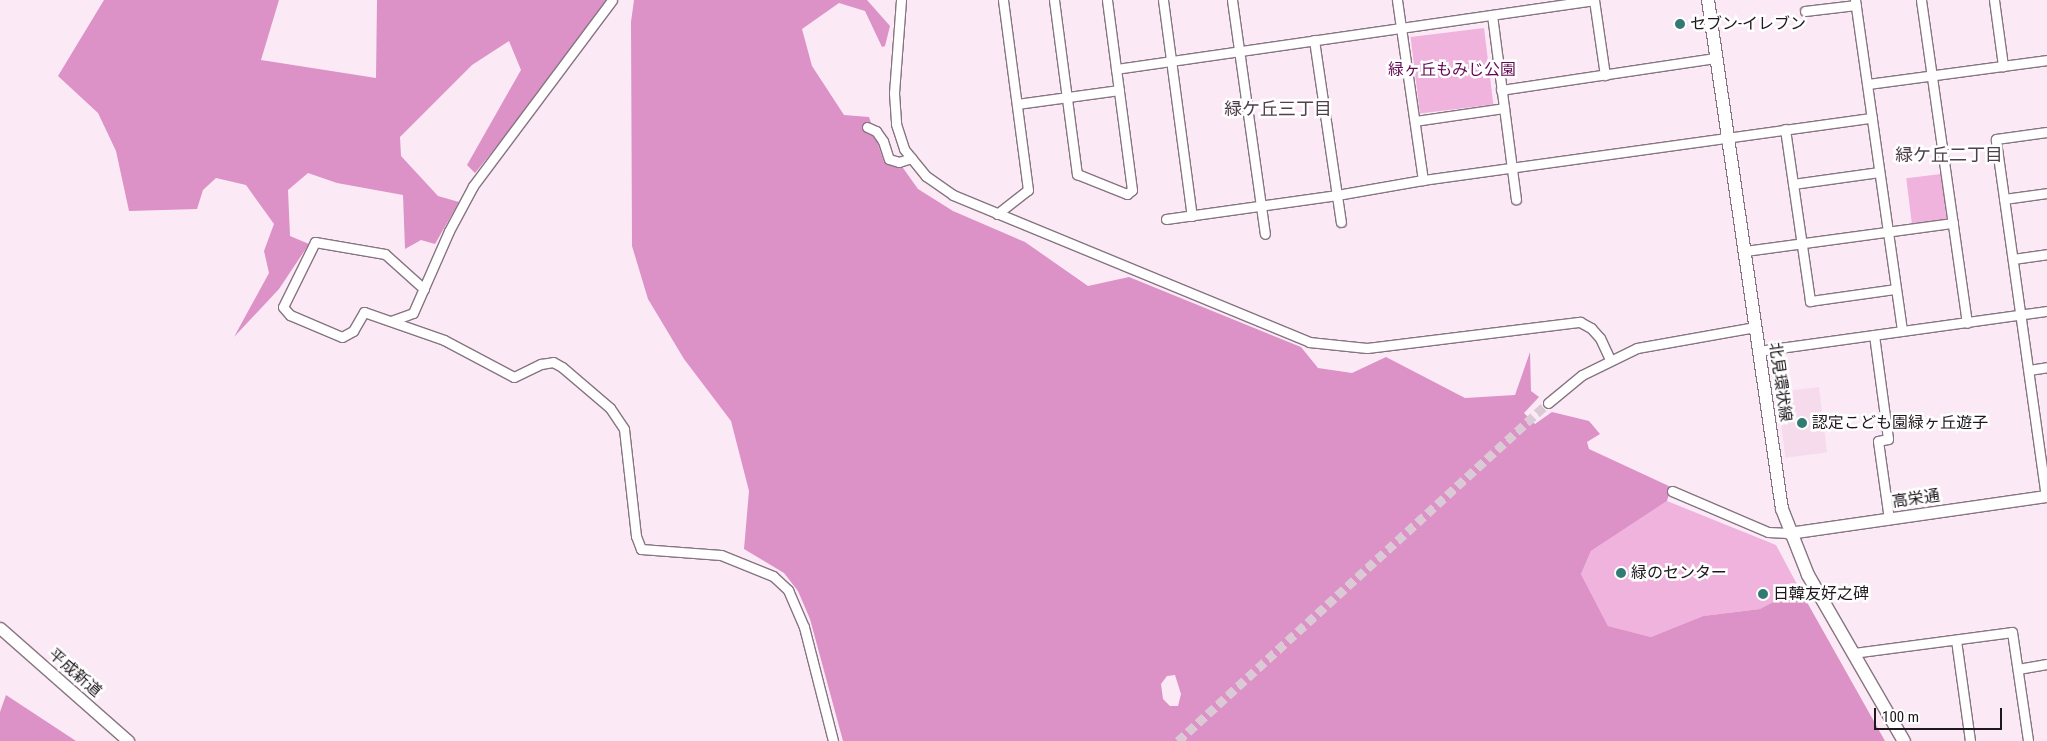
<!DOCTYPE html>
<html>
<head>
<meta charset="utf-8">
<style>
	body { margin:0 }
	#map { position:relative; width:2047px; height:741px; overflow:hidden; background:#fce9f6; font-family:"Roboto Condensed","Noto Sans JP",sans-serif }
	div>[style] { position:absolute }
	.built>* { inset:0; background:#f6dbed; transform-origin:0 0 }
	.green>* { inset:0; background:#efb3dd; transform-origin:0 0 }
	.forest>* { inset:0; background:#dc91c7 }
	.minor-tunnel>* { height:9px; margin-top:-4.5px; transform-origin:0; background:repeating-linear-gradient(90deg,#dbcad5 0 9px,transparent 0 13.5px) }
	.roads { filter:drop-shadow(1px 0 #867581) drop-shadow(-1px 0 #867581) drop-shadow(0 1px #867581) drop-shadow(0 -1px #867581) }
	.minor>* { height:9px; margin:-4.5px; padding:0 4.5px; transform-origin:4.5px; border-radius:4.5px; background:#fff }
	.tertiary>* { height:11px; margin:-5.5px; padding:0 5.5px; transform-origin:5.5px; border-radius:5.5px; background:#fff }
	.secondary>* { height:12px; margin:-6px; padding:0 6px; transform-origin:6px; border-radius:6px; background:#fff }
	.dots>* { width:14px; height:14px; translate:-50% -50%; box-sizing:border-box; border:2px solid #fff; border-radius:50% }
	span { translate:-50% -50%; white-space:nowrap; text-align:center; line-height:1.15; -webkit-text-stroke:5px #fff; paint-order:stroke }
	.poi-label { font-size:16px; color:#1e171c }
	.left { translate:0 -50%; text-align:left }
	.park-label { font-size:16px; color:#640753 }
	.street-label { font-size:16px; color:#1e171c }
	.neighbourhood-label { font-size:18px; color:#50404b }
	.scale { position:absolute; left:1874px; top:708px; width:128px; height:22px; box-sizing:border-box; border:2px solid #1e171c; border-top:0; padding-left:6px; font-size:15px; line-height:18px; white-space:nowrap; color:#1e171c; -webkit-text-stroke:4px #fff; paint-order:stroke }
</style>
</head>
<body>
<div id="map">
	<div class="built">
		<i style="left:1819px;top:387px;width:66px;height:42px;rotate:83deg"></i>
	</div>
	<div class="green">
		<i style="left:1484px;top:28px;width:77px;height:74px;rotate:83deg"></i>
		<i style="left:1941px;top:174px;width:46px;height:35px;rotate:83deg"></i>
		<i style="clip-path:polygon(1667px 501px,1776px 545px,1799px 588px,1760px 609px,1703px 616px,1651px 637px,1608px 626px,1581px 574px,1591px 551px)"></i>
	</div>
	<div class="forest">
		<i style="clip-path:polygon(104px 0,279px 0,261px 60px,376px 78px,377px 0,607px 0,553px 77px,475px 173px,467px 165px,521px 70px,509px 41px,472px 65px,400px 137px,401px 156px,438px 196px,459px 202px,435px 244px,421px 240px,405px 249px,403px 195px,337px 183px,308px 173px,288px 190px,290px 236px,309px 244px,279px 289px,234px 337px,269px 273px,264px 251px,274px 224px,246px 185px,216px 178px,203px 190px,197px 209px,129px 211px,116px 151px,98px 113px,58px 76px)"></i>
		<i style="clip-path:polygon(evenodd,634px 0,867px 0,890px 26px,885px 46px,882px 47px,865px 11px,839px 3px,802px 29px,812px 66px,844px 115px,869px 117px,884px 162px,903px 168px,918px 189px,953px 211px,1025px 242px,1088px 286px,1129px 277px,1301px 347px,1318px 368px,1352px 373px,1386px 357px,1465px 398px,1515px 395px,1530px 352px,1531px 391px,1539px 397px,1524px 413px,1535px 424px,1552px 412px,1589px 421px,1600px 434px,1587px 442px,1589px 449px,1671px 487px,1667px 501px,1591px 551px,1581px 574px,1608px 626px,1651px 637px,1703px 616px,1760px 609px,1799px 588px,1885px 741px,843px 741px,810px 619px,798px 591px,784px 573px,744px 549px,749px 491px,731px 421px,684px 359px,648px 299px,632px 246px,631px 22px,634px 0,1175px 675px,1181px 694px,1178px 706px,1170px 706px,1163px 699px,1161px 684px,1167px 676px,1175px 675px)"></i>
		<i style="clip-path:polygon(6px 695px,76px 741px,0 741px,0 712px)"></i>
	</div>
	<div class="minor-tunnel">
		<i style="left:1178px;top:741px;width:501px;rotate:-42.41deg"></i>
	</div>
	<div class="roads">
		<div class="minor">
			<i style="left:901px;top:0;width:93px;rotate:94.3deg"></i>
			<i style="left:894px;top:93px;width:31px;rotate:86deg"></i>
			<i style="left:896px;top:124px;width:26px;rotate:72deg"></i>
			<i style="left:904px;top:149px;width:35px;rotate:51deg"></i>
			<i style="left:926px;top:176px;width:33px;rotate:35deg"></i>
			<i style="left:953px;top:195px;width:385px;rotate:22.4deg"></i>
			<i style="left:1309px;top:342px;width:58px;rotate:5.9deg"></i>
			<i style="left:1367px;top:348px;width:215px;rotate:-7deg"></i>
			<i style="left:1580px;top:322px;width:13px;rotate:29deg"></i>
			<i style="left:1591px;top:328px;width:13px;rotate:48deg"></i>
			<i style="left:1600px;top:338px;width:23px;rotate:65deg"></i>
			<i style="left:1054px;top:0;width:176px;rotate:82.5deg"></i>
			<i style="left:1077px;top:174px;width:54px;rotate:21.8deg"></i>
			<i style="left:1127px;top:194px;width:6px;rotate:-39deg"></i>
			<i style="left:1132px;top:190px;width:192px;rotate:-97.5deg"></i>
			<i style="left:1163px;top:0;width:218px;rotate:82.4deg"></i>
			<i style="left:1232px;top:0;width:236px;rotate:82deg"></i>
			<i style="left:1397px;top:0;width:182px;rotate:81.8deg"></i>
			<i style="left:1594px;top:0;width:76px;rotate:81.7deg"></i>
			<i style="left:1855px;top:0;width:334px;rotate:81.9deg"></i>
			<i style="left:1921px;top:0;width:326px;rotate:81.9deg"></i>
			<i style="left:1994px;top:0;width:67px;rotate:82.2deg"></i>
			<i style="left:1805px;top:11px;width:51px;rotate:-6.7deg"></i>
			<i style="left:1492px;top:15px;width:186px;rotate:82.6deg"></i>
			<i style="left:1314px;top:40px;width:184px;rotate:81.6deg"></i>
			<i style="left:1116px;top:69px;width:481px;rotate:-8.2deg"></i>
			<i style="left:1868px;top:84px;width:181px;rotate:-7.6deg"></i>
			<i style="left:1501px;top:90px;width:217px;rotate:-8.5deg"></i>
			<i style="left:1017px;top:104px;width:103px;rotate:-7.8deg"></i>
			<i style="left:1415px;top:121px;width:90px;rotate:-8.3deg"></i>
			<i style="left:867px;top:127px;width:10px;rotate:24deg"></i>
			<i style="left:876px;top:131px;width:12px;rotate:55deg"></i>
			<i style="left:883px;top:141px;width:19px;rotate:72deg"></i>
			<i style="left:889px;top:159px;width:10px;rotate:17deg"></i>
			<i style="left:899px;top:162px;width:13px;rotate:-18deg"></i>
			<i style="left:1785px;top:129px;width:174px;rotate:81.7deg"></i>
			<i style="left:1810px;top:301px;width:86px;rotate:-8deg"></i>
			<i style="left:1793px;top:184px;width:87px;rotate:-7.9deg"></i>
			<i style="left:2004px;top:199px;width:43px;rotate:-7.9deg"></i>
			<i style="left:997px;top:214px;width:39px;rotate:-38deg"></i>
			<i style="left:1028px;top:190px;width:192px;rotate:-97.5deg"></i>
			<i style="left:1166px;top:219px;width:173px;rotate:-8deg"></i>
			<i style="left:1337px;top:195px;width:87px;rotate:-9.9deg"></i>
			<i style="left:1423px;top:180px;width:453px;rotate:-7.9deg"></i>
			<i style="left:1745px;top:251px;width:210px;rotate:-7.7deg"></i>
			<i style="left:2013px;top:259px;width:34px;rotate:-8deg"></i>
			<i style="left:424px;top:289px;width:52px;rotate:-138.1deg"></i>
			<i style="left:385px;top:254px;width:71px;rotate:-170.3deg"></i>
			<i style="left:315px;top:242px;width:72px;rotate:116.2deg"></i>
			<i style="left:283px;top:307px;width:11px;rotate:49deg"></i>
			<i style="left:290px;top:315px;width:56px;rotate:22.9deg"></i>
			<i style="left:342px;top:337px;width:13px;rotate:-29deg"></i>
			<i style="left:353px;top:331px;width:22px;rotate:-60deg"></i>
			<i style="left:364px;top:312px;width:85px;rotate:19.3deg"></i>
			<i style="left:444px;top:340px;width:79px;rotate:27.9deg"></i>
			<i style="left:514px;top:377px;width:30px;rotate:-26deg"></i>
			<i style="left:541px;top:364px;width:12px;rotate:-9deg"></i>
			<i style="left:553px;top:362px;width:10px;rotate:29deg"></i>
			<i style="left:562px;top:367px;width:63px;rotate:40.5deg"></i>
			<i style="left:610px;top:408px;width:25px;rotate:56deg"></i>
			<i style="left:624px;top:429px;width:108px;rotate:83.6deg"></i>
			<i style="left:636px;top:536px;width:14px;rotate:69deg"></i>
			<i style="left:641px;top:549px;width:80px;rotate:4.3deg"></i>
			<i style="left:721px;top:555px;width:56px;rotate:22deg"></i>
			<i style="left:773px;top:576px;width:21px;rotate:43deg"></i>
			<i style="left:788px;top:590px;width:40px;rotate:66.6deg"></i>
			<i style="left:804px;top:627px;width:118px;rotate:75.7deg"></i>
			<i style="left:391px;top:321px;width:23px;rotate:-20deg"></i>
			<i style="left:413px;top:313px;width:90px;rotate:-66.3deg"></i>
			<i style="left:449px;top:231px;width:51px;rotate:-61.9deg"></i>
			<i style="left:473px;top:186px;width:232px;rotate:-53.2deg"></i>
			<i style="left:1874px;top:335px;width:105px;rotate:82.3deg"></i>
			<i style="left:1888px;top:439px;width:10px;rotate:169deg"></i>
			<i style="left:1878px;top:441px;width:79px;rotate:82deg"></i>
			<i style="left:1758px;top:351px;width:292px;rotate:-7.9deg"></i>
			<i style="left:2029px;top:370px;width:18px;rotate:-9deg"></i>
			<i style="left:1548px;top:403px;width:44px;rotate:-39.5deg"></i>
			<i style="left:1582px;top:375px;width:61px;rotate:-26.1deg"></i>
			<i style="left:1637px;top:348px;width:120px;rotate:-10.1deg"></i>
			<i style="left:1672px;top:491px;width:104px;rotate:23.1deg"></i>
			<i style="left:1768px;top:532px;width:21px;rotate:3deg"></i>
			<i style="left:2046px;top:497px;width:361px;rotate:-98deg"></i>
			<i style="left:1996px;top:139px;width:51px;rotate:-7.8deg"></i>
			<i style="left:1956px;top:640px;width:102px;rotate:82.1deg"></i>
			<i style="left:1853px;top:653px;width:160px;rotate:-7.5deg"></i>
			<i style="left:2012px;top:632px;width:110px;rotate:81.6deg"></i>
			<i style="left:2018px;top:669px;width:29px;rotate:-10deg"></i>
		</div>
		<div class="tertiary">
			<i style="left:1789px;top:533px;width:261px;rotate:-8.2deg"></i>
			<i style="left:0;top:628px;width:171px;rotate:41.4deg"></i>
		</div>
		<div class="secondary">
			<i style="left:1708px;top:0;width:514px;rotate:81.73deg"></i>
			<i style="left:1782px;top:509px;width:71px;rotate:68.5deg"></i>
			<i style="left:1808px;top:575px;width:192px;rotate:60deg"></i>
		</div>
	</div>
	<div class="dots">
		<i style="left:1680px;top:24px;background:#327a74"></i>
		<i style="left:1802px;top:423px;background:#327a74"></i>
		<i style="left:1621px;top:573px;background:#327a74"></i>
		<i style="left:1763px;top:594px;background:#327a74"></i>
	</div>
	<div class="poi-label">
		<span class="left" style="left:1690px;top:24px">セブン-イレブン</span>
		<span class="left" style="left:1812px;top:423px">認定こども園緑ヶ丘遊子</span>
		<span class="left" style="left:1631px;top:573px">緑のセンター</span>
		<span class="left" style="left:1773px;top:594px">日韓友好之碑</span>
	</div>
	<div class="park-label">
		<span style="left:1452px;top:70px">緑ヶ丘もみじ公園</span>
	</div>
	<div class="street-label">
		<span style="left:1780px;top:382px;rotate:82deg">北見環状線</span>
		<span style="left:1916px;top:499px;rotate:-8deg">高栄通</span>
		<span style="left:75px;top:673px;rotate:41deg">平成新道</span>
	</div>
	<div class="neighbourhood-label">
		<span style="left:1278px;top:109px">緑ケ丘三丁目</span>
		<span style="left:1949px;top:155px">緑ケ丘二丁目</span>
	</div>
	<div class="scale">100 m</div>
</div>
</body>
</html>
